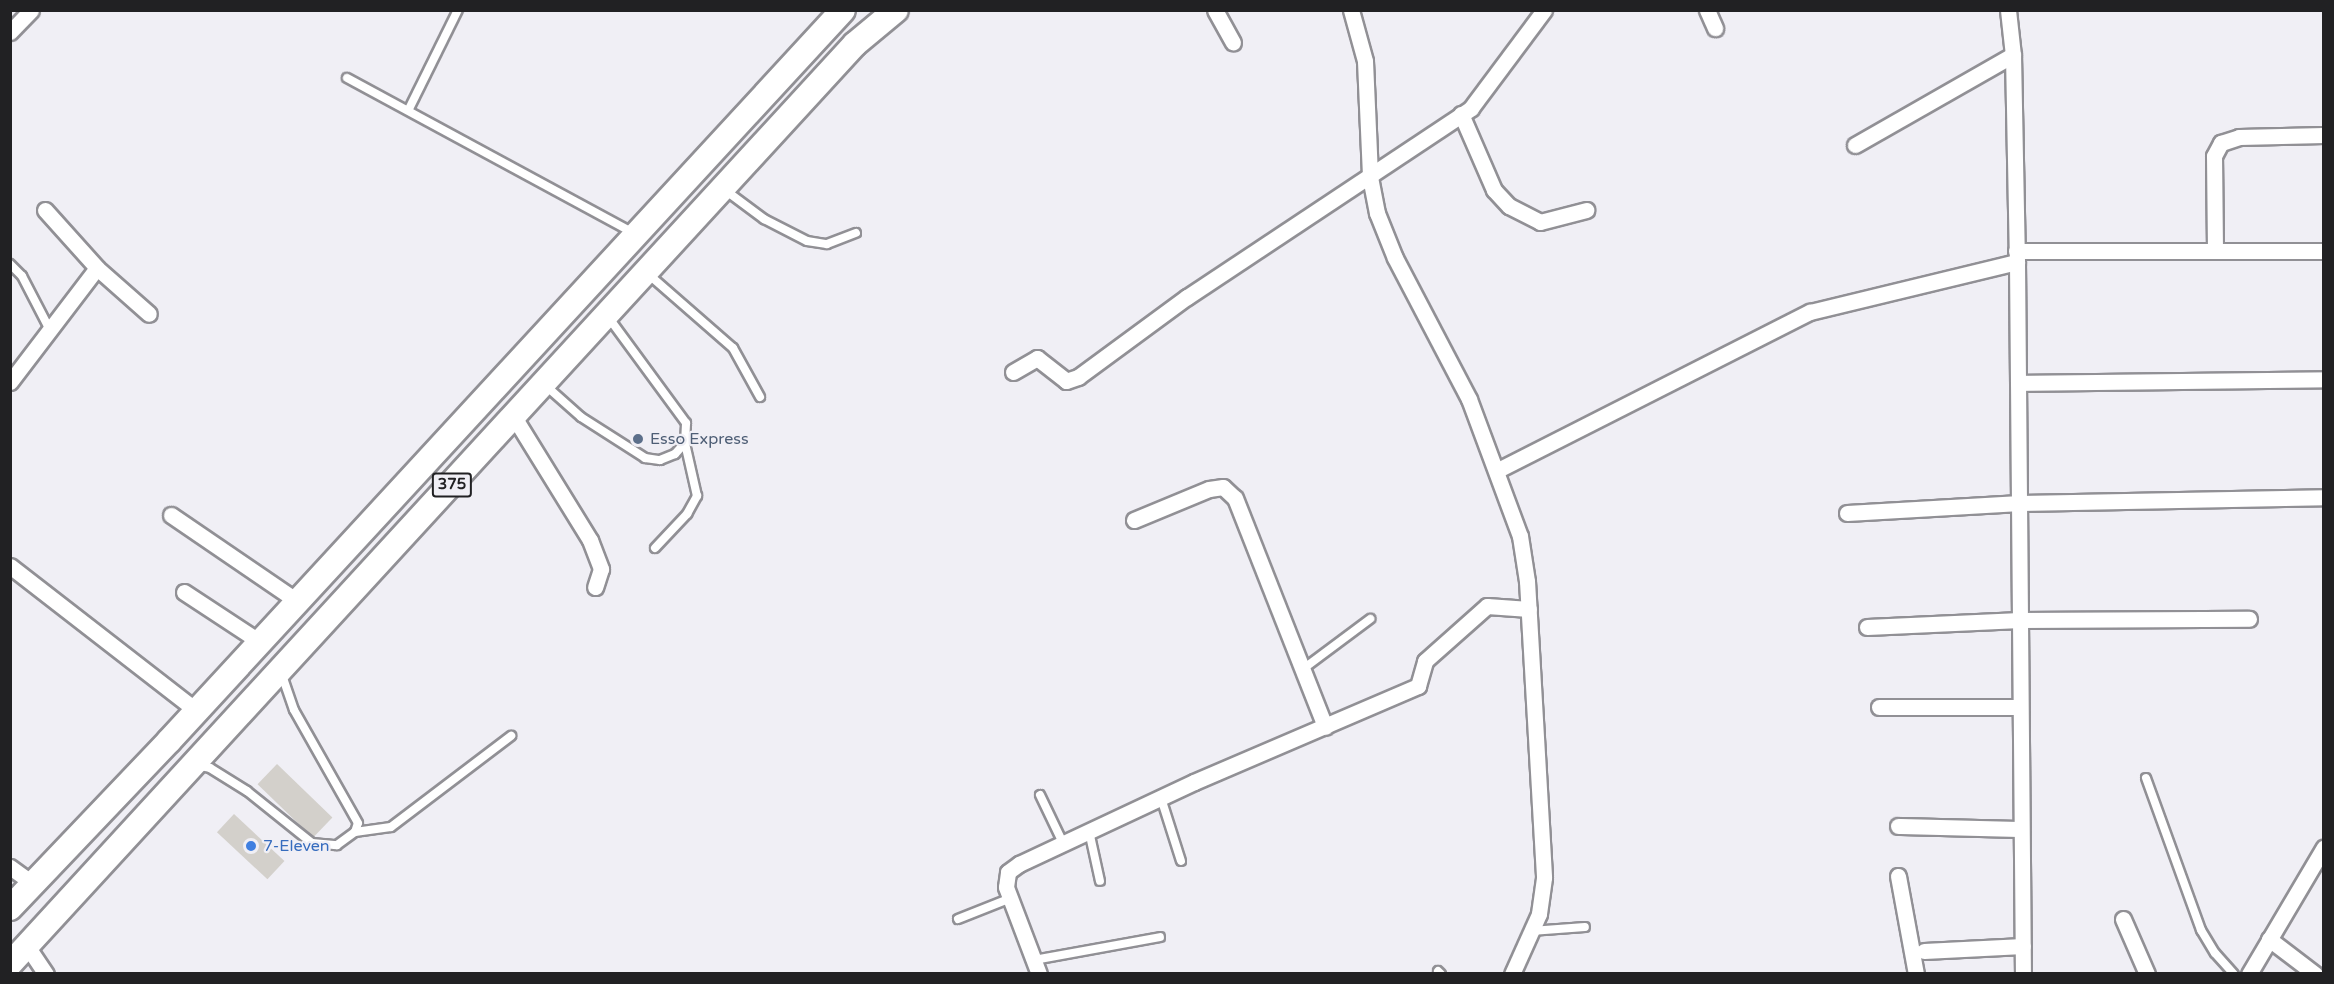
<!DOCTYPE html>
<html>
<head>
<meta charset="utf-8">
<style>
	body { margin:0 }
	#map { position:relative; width:2334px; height:984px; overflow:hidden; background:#f0eff5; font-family:"Varela Round",sans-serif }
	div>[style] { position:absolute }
	.building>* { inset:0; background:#d3d0cb; transform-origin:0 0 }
	.roads { filter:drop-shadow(2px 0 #919095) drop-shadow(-2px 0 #919095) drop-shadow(0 2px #919095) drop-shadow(0 -2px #919095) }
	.service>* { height:8px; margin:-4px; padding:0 4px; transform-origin:4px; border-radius:4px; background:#fff }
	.minor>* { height:15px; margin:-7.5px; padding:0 7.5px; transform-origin:7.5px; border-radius:7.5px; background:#fff }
	.primary>* { height:24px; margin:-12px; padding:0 12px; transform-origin:12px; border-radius:12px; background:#fff }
	.dots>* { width:16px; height:16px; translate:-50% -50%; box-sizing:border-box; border:3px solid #f0eff5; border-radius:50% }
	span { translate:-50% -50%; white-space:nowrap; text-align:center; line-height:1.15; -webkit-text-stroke:4.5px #f0eff5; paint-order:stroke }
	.shield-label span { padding:2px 4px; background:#f0eff5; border:2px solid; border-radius:4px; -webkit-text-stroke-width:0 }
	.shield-label { font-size:15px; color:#212123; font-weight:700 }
	.service-label { font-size:16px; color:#4e5e75 }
	.left { translate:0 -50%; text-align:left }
	.shop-label { font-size:16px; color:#366cbe }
	.frame { position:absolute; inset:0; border:12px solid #212123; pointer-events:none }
</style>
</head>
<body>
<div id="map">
	<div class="building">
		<i style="left:277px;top:764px;width:77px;height:28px;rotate:44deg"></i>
		<i style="left:234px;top:814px;width:69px;height:25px;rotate:43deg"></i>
	</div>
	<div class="roads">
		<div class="service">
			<i style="left:347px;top:78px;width:326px;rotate:28.4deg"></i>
			<i style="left:409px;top:109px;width:110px;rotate:-63.7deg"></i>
			<i style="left:725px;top:190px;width:49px;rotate:36.6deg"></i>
			<i style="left:764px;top:219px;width:48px;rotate:27.1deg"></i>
			<i style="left:807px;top:241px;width:20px;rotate:9deg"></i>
			<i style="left:827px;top:244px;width:31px;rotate:-21deg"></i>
			<i style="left:10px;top:264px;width:17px;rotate:45deg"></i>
			<i style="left:22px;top:276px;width:61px;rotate:62.6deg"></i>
			<i style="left:647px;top:273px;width:114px;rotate:41.1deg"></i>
			<i style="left:733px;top:348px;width:56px;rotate:61.1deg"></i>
			<i style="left:545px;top:385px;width:48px;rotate:41.6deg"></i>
			<i style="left:581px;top:417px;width:76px;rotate:32.6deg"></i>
			<i style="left:645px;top:458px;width:15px;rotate:8deg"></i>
			<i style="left:660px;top:460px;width:16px;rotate:-22deg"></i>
			<i style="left:675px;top:454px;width:15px;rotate:-48deg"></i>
			<i style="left:685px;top:443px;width:20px;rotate:-87deg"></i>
			<i style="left:686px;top:423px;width:130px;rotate:-126.3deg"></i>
			<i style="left:655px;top:548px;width:47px;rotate:-46.7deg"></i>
			<i style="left:687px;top:514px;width:21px;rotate:-61deg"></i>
			<i style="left:697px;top:496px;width:54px;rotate:-102.8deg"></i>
			<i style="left:1303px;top:669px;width:84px;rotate:-36.7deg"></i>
			<i style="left:200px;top:766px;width:10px;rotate:11deg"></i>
			<i style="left:210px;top:768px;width:44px;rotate:31.9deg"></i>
			<i style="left:247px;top:791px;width:83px;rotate:38.7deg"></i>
			<i style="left:312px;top:843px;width:25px;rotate:5deg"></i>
			<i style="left:337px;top:845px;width:22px;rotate:-36deg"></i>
			<i style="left:355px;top:832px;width:9px;rotate:-72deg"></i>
			<i style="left:358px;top:823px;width:130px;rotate:-119.5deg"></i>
			<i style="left:294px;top:710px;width:39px;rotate:-109deg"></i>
			<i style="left:2146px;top:778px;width:162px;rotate:70.1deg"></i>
			<i style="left:2201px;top:930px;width:27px;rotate:59deg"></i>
			<i style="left:2215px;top:953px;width:28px;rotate:48deg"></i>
			<i style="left:1040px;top:795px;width:53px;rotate:64.4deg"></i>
			<i style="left:1161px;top:798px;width:66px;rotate:72.4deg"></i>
			<i style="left:1089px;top:831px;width:51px;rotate:77.6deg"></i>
			<i style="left:355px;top:832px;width:36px;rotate:-8deg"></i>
			<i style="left:391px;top:827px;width:151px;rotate:-37.2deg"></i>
			<i style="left:958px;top:919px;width:57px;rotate:-21.6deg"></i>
			<i style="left:1531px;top:931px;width:54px;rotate:-4.2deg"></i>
			<i style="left:1034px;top:960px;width:128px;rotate:-10.3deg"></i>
			<i style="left:1438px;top:971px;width:4px;rotate:45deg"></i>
		</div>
		<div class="minor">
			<i style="left:1215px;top:10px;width:37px;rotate:61deg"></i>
			<i style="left:1351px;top:10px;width:53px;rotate:74.6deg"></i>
			<i style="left:1365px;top:61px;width:116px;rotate:87.5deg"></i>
			<i style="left:1370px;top:177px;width:37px;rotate:79deg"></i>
			<i style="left:1377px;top:213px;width:48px;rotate:68.2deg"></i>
			<i style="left:1395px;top:258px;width:159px;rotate:62.3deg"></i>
			<i style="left:1469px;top:399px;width:146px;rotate:69.6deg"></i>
			<i style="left:1520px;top:536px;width:46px;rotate:81.2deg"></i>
			<i style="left:1527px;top:581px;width:297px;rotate:86.7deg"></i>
			<i style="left:1544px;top:878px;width:36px;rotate:98deg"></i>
			<i style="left:1539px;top:914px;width:66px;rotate:114.2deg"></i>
			<i style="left:1707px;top:10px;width:20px;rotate:66deg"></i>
			<i style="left:2008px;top:10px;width:45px;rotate:83.7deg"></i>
			<i style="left:2013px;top:55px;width:207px;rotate:88.9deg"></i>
			<i style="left:2017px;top:262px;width:712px;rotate:89.52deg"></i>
			<i style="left:10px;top:32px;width:30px;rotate:-46deg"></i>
			<i style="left:1461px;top:114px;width:83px;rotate:66.5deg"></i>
			<i style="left:1494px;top:190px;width:22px;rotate:47deg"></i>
			<i style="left:1509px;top:206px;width:35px;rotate:27deg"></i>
			<i style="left:1540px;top:222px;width:48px;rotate:-14.6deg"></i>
			<i style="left:1855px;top:145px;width:182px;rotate:-29.7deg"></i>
			<i style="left:45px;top:210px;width:78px;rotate:48.1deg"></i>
			<i style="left:97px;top:268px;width:69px;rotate:41.5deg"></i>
			<i style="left:2215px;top:250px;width:94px;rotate:-90.6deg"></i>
			<i style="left:2214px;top:156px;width:15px;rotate:-62deg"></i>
			<i style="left:2221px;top:143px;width:19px;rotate:-18deg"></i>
			<i style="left:2239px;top:137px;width:85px;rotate:-1.3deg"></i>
			<i style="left:2016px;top:251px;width:308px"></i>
			<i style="left:1013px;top:372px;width:28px;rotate:-30deg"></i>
			<i style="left:1037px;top:358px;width:37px;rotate:38deg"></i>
			<i style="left:1066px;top:381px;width:13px;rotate:-18deg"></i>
			<i style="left:1078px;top:377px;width:135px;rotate:-36.3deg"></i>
			<i style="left:1187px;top:297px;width:341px;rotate:-33.6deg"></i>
			<i style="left:1471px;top:108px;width:122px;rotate:-53.3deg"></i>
			<i style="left:10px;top:382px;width:143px;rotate:-52.7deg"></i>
			<i style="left:2018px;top:383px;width:306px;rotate:-0.7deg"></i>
			<i style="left:514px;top:417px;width:145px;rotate:58.3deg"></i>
			<i style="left:590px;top:540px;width:31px;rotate:69deg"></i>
			<i style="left:601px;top:569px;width:19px;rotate:108deg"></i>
			<i style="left:1498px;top:470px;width:350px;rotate:-26.9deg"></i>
			<i style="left:1810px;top:312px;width:213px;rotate:-13.6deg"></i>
			<i style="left:1847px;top:513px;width:173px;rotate:-3.3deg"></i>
			<i style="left:2020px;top:503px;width:304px;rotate:-1.1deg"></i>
			<i style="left:171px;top:515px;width:153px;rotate:34.3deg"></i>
			<i style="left:1134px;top:520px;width:81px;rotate:-22.5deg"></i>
			<i style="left:1209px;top:489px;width:14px;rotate:-8deg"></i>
			<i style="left:1223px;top:487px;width:16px;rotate:43deg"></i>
			<i style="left:1235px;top:498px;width:246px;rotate:68.5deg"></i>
			<i style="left:10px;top:566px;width:237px;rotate:37.8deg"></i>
			<i style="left:184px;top:592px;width:91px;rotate:33.3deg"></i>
			<i style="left:1867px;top:627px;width:153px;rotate:-2.6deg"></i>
			<i style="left:2020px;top:620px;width:229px;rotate:-0.3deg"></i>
			<i style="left:1879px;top:707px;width:141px"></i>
			<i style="left:1898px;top:826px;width:123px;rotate:1.4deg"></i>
			<i style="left:10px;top:867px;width:29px;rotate:36deg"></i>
			<i style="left:1898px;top:876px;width:100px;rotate:79.6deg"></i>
			<i style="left:2123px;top:919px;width:60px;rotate:66.4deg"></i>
			<i style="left:2269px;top:939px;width:58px;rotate:37.3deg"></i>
			<i style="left:27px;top:946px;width:34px;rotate:56deg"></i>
			<i style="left:1924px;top:951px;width:99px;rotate:-2.9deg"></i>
			<i style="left:1039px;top:974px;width:93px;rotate:-110.8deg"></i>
			<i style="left:1006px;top:887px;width:15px;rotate:-82deg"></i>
			<i style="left:1008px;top:872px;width:14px;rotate:-36deg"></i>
			<i style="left:1019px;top:864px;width:193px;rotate:-25.1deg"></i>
			<i style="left:1194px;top:782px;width:244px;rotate:-23.2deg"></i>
			<i style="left:1418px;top:686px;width:26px;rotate:-74deg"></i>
			<i style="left:1425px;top:661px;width:83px;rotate:-41.6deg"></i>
			<i style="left:1487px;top:606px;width:42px;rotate:4.1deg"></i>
			<i style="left:2249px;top:974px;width:147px;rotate:-59.4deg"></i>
		</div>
		<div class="primary">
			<i style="left:10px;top:908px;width:231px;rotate:-46.4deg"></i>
			<i style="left:169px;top:741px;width:994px;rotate:-47.32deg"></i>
			<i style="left:10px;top:964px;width:1249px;rotate:-47.43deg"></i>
			<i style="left:855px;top:44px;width:53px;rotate:-39.7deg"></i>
		</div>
	</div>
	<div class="dots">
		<i style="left:638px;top:439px;background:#5c6f8a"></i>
		<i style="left:251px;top:846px;background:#3f7fe0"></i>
	</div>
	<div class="shield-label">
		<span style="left:452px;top:485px">375</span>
	</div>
	<div class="service-label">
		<span class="left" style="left:650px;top:439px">Esso Express</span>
	</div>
	<div class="shop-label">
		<span class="left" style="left:263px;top:846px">7-Eleven</span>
	</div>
	<div class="frame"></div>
</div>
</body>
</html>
